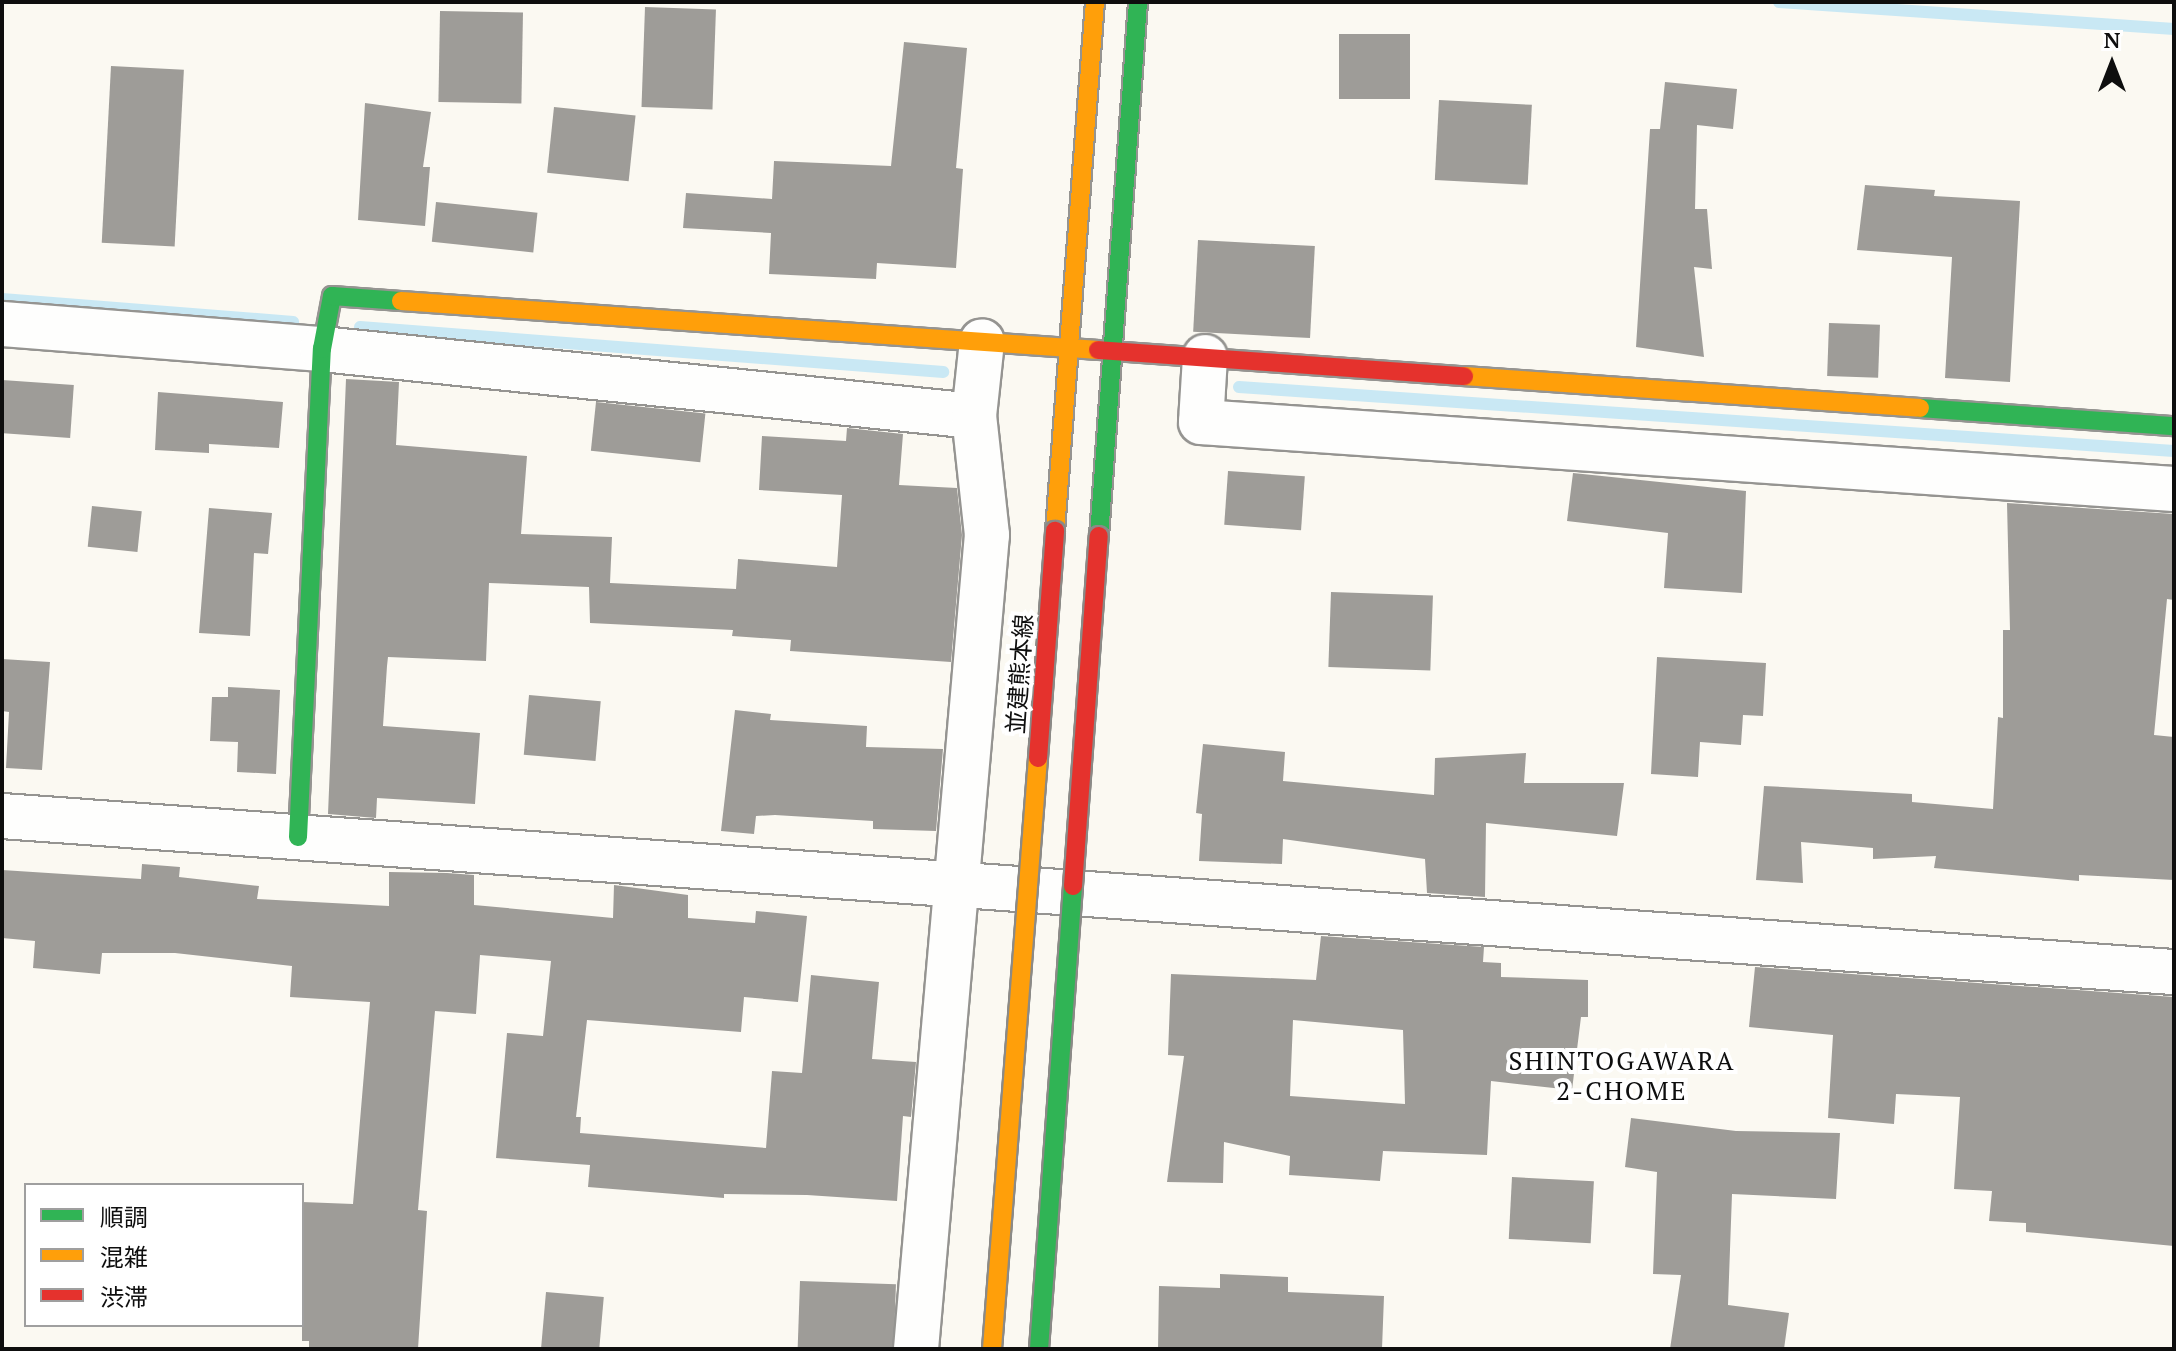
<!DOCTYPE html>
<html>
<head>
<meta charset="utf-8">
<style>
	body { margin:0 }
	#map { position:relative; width:2176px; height:1351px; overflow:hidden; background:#fbf9f2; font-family:"PT Serif","Noto Sans JP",serif }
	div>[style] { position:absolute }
	.stream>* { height:12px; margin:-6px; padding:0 6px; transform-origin:6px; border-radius:6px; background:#c9e8f4 }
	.building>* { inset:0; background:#9e9c98; transform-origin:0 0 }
	.roads { filter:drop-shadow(2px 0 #959491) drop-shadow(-2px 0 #959491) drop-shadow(0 2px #959491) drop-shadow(0 -2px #959491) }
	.street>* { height:44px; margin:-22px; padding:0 22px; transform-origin:22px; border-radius:22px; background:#fefefd }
	.fast>* { height:18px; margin:-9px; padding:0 9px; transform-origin:9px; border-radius:9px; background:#30b455 }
	.slow>* { height:18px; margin:-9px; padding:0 9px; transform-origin:9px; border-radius:9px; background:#ff9f0a }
	.jam>* { height:18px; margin:-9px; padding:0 9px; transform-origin:9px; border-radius:9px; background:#e5322d }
	.bridges { filter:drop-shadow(2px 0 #8b8a87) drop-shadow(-2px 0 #8b8a87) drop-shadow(0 2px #8b8a87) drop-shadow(0 -2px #8b8a87) }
	.fast-bridge>* { height:18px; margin:-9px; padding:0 9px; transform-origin:9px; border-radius:9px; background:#30b455 }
	.slow-bridge>* { height:18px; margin:-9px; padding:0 9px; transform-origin:9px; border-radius:9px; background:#ff9f0a }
	.jam-bridge>* { height:18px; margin:-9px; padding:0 9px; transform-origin:9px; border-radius:9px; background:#e5322d }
	span { translate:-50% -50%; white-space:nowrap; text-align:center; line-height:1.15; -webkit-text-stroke:8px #fff; paint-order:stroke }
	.street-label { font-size:24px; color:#0e0e0e }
	.neighbourhood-label { font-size:26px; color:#0e0e0e; letter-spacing:2px }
	.frame { position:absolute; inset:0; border:4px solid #0e0e0e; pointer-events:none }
	.legend { position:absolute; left:24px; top:1183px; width:280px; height:144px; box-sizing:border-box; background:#fff; border:2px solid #9f9f9f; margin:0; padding:10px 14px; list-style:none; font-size:24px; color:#0e0e0e }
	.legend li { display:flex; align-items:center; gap:16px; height:40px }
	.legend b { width:40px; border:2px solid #9f9f9f }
	.north { position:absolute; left:2072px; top:24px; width:80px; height:80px; -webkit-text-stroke:6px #fff; paint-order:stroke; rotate:0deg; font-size:22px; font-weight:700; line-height:32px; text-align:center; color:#0e0e0e }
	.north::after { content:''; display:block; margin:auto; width:28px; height:36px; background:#0e0e0e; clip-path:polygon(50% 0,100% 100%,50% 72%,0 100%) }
</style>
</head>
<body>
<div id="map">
	<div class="stream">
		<i style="left:1779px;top:2px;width:396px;rotate:3.9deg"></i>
		<i style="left:2px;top:299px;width:292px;rotate:4.5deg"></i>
		<i style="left:360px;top:327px;width:585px;rotate:4.41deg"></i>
		<i style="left:1239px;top:387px;width:937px;rotate:3.92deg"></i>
	</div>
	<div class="building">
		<i style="left:645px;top:7px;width:71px;height:100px;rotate:2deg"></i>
		<i style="left:440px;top:11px;width:83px;height:91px;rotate:1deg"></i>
		<i style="left:1339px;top:34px;width:71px;height:65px"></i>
		<i style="clip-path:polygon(904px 42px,967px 48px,956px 168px,963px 169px,956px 268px,877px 263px,876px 279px,769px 274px,771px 233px,683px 228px,686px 193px,772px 199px,774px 161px,891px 166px)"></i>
		<i style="left:111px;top:66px;width:73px;height:177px;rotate:3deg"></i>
		<i style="clip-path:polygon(1665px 82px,1737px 89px,1733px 129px,1697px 125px,1695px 209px,1707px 209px,1712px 269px,1694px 267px,1704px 357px,1636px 347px,1650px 129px,1660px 129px)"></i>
		<i style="left:1439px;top:100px;width:93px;height:80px;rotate:3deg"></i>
		<i style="clip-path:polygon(365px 103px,431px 112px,423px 167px,430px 167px,425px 226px,358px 220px)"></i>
		<i style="left:554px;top:107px;width:82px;height:66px;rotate:6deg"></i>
		<i style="clip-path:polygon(1865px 185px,1935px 190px,1934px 196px,2020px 201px,2010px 382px,1945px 378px,1952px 257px,1857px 250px)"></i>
		<i style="left:436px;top:202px;width:102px;height:40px;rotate:6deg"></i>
		<i style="left:1198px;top:240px;width:117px;height:92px;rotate:3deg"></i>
		<i style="left:1829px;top:323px;width:51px;height:53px;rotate:2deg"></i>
		<i style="clip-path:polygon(346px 379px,399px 382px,396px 445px,527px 456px,521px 534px,612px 537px,610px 583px,736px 589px,738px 559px,837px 567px,842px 495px,759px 490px,762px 436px,846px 441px,847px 428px,903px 434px,899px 485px,957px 488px,962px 535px,951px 662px,790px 651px,791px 640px,732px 636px,733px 630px,590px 623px,589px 587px,489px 583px,486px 661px,388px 657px,387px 666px,383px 726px,480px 733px,475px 804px,377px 798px,376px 818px,328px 814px)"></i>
		<i style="left:2px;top:380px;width:72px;height:53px;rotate:4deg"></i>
		<i style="clip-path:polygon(158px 392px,283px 402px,279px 448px,209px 444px,209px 453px,155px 450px)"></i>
		<i style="left:596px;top:402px;width:110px;height:49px;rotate:6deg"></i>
		<i style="left:1228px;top:471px;width:77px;height:54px;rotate:4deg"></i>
		<i style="clip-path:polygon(1573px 473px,1746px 491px,1742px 593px,1664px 588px,1668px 533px,1567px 521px)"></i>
		<i style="clip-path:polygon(2007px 503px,2174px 514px,2174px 600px,2167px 599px,2154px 735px,2174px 737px,2174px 880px,2079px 875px,2079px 881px,1934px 868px,1936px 856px,1873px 859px,1873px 848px,1801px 842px,1803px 883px,1756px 880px,1764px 786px,1912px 794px,1912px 802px,1993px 809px,1998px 717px,2003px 718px,2003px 630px,2010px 630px)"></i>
		<i style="left:92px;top:506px;width:50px;height:41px;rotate:6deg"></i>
		<i style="clip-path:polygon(209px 508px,272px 513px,268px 554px,254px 553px,250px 636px,199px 633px)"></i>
		<i style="left:1331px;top:592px;width:102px;height:75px;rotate:2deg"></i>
		<i style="clip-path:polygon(1657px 657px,1766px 663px,1763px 716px,1743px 715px,1741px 745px,1700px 742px,1698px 777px,1651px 774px)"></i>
		<i style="clip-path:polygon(2px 659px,50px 662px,42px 770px,6px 768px,9px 712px,2px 711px)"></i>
		<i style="clip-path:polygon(228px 687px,280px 690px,276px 774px,237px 772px,238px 742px,210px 741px,212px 697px,228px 697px)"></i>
		<i style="left:529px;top:695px;width:72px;height:60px;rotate:5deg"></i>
		<i style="clip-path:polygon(735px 710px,771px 714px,770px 720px,867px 726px,866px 747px,943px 749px,936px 831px,873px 829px,873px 821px,775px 815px,756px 816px,754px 834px,721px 831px)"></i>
		<i style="clip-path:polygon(1203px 744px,1285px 752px,1283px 781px,1434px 795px,1435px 758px,1526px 753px,1524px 783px,1624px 783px,1617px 836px,1486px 823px,1485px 897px,1427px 893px,1425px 859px,1283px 839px,1282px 864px,1199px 861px,1202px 814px,1196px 813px)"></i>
		<i style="clip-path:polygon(142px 864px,180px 867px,179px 877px,259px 886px,257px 899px,389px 906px,389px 872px,447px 873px,474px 875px,474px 905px,613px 918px,614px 885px,688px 895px,688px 918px,755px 923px,756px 911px,807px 916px,798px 1002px,744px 997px,741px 1032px,587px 1020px,576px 1117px,581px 1117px,580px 1133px,766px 1148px,772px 1071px,802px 1073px,811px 975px,879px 982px,872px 1059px,916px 1062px,911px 1117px,903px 1116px,897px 1201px,807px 1195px,724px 1194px,724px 1198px,588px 1187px,590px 1165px,496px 1158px,507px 1033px,543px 1036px,551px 961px,480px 955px,476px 1014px,435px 1011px,418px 1210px,427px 1211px,418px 1349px,309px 1349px,309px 1341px,302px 1341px,302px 1202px,353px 1204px,370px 1002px,290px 997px,292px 966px,175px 953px,102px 953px,100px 974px,33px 968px,35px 941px,2px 938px,2px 870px,141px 879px)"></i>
		<i style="clip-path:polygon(evenodd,1321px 936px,1484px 947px,1483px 962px,1501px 963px,1501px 977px,1588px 980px,1588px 1017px,1581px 1017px,1572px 1090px,1491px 1081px,1487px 1155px,1383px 1151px,1380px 1181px,1289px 1175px,1290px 1156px,1224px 1142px,1223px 1183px,1167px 1182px,1184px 1056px,1168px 1055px,1171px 974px,1316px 980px,1321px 936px,1293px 1020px,1403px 1030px,1405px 1104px,1290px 1096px,1293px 1020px)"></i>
		<i style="clip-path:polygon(1755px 967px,2174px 997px,2174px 1246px,2026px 1232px,2026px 1223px,1989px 1221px,1992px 1191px,1954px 1189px,1960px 1097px,1896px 1094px,1894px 1124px,1828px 1118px,1833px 1035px,1749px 1027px)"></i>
		<i style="clip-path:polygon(1631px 1118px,1736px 1131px,1840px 1133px,1836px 1199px,1732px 1194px,1728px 1305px,1789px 1313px,1784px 1349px,1670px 1349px,1681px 1275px,1653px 1274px,1657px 1172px,1625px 1167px)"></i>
		<i style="left:1512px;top:1177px;width:82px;height:62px;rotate:3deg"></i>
		<i style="clip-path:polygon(1220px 1274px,1288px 1277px,1288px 1292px,1384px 1296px,1382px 1349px,1158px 1349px,1159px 1286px,1220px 1288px)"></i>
		<i style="left:800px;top:1281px;width:96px;height:68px;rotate:2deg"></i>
		<i style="left:546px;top:1292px;width:58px;height:57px;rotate:5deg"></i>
	</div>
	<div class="roads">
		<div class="street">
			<i style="left:2px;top:324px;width:321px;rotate:4.5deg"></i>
			<i style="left:322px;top:349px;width:655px;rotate:5.87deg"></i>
			<i style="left:1205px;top:357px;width:65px;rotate:93.5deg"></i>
			<i style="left:1201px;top:422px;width:975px;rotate:3.94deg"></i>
			<i style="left:2px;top:816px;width:2178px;rotate:4.11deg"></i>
			<i style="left:916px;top:1349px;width:817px;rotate:-85.02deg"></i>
			<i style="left:987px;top:535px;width:120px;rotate:-96.2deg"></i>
			<i style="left:974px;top:416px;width:75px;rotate:-83.9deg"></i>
		</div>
		<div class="fast">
			<i style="left:1920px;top:408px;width:255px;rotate:4.1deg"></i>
			<i style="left:1099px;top:536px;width:535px;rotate:-85.82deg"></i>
			<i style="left:298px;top:837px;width:489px;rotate:-87.2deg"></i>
			<i style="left:322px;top:349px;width:54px;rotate:-79.3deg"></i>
			<i style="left:332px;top:296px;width:69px;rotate:4.1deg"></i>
		</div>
		<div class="slow">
			<i style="left:401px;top:301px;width:699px;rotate:4.02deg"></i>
			<i style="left:1464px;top:376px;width:457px;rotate:4deg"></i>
			<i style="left:1055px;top:531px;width:531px;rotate:-85.68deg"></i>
		</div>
		<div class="jam">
			<i style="left:1098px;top:350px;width:367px;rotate:4.1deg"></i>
		</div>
	</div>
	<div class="bridges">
		<div class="fast-bridge">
			<i style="left:1039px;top:1349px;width:464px;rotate:-85.8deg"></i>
		</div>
		<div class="slow-bridge">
			<i style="left:992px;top:1349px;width:593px;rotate:-85.55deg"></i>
		</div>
		<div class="jam-bridge">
			<i style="left:1038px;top:758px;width:228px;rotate:-85.7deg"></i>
			<i style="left:1073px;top:886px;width:351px;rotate:-85.8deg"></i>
		</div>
	</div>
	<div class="street-label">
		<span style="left:1020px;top:674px;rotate:-86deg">並建熊本線</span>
	</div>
	<div class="neighbourhood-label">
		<span style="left:1622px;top:1076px">SHINTOGAWARA<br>2-CHOME</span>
	</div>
	<div class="frame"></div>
	<ul class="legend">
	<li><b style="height:10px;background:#30b455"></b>順調</li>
	<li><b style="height:10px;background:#ff9f0a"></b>混雑</li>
	<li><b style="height:10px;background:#e5322d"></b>渋滞</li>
	</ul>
	<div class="north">N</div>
</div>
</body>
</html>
